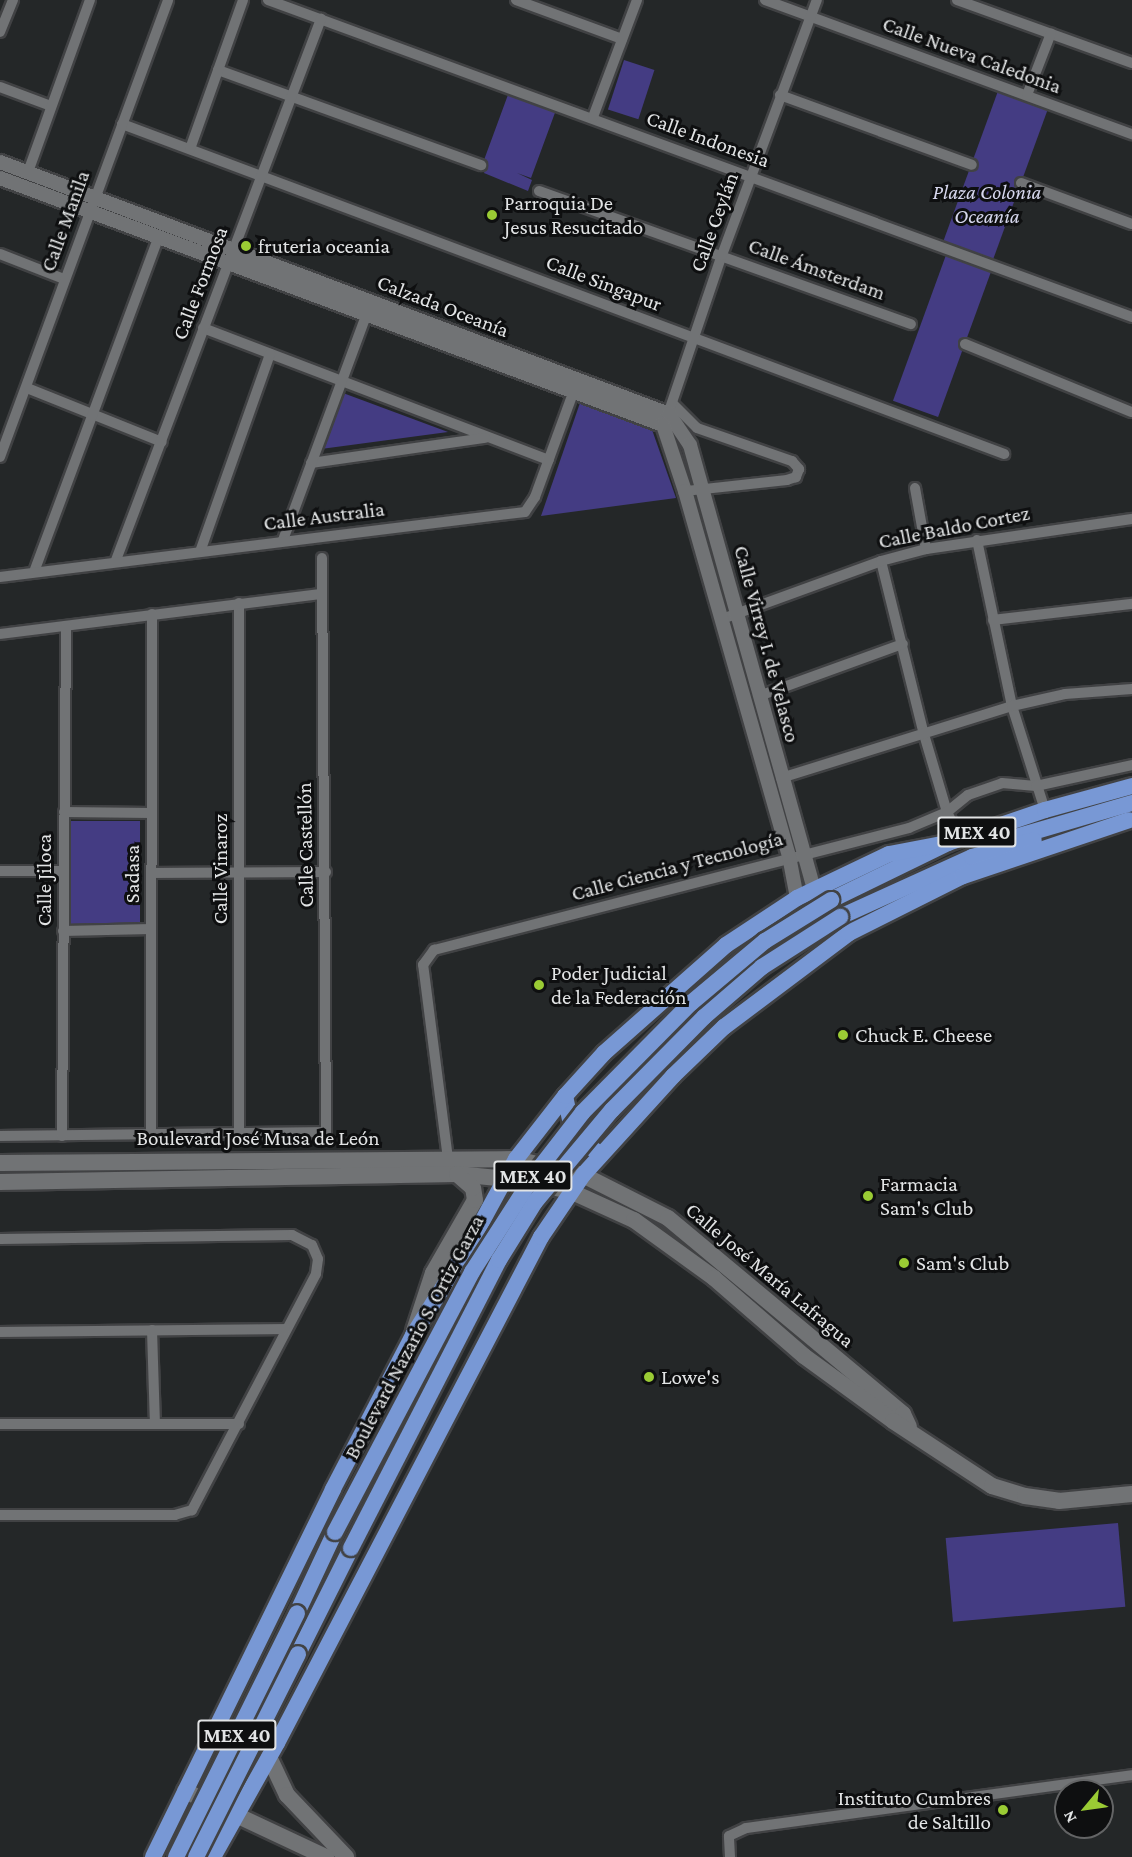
<!DOCTYPE html>
<html>
<head>
<meta charset="utf-8">
<style>
	body { margin:0 }
	#map { position:relative; width:1132px; height:1857px; overflow:hidden; background:#242728; font-family:"Crimson Pro",serif }
	div>[style] { position:absolute }
	.green>* { inset:0; background:#443c83; transform-origin:0 0 }
	.roads { filter:drop-shadow(2px 0 #414244) drop-shadow(-2px 0 #414244) drop-shadow(0 2px #414244) drop-shadow(0 -2px #414244) }
	.minor>* { height:10px; margin:-5px; padding:0 5px; transform-origin:5px; border-radius:5px; background:#717375 }
	.tertiary>* { height:14px; margin:-7px; padding:0 7px; transform-origin:7px; border-radius:7px; background:#717375 }
	.secondary>* { height:16px; margin:-8px; padding:0 8px; transform-origin:8px; border-radius:8px; background:#717375 }
	.trunk>* { height:16px; margin:-8px; padding:0 8px; transform-origin:8px; border-radius:8px; background:#7898d5 }
	.bridges { filter:drop-shadow(2px 0 #414244) drop-shadow(-2px 0 #414244) drop-shadow(0 2px #414244) drop-shadow(0 -2px #414244) }
	.trunk-bridge>* { height:16px; margin:-8px; padding:0 8px; transform-origin:8px; border-radius:8px; background:#7898d5 }
	.dots>* { width:16px; height:16px; translate:-50% -50%; box-sizing:border-box; border:3px solid #0e0f10; border-radius:50% }
	span { translate:-50% -50%; white-space:nowrap; text-align:center; line-height:1.15; -webkit-text-stroke:6px #0e0f10; paint-order:stroke }
	.shield-label span { padding:2px 4px; background:#0e0f10; border:2px solid; border-radius:4px; -webkit-text-stroke-width:0 }
	.shield-label { font-size:20px; color:#e2e4e5; font-weight:700 }
	.street-label { font-size:21px; color:#e2e4e5 }
	.park-label { font-size:21px; color:#d6d7ed; font-style:italic }
	.poi-label { font-size:21px; color:#e2e4e5 }
	.left { translate:0 -50%; text-align:left }
	.right { translate:-100% -50%; text-align:right }
	.north { position:absolute; left:1054px; top:1779px; width:60px; height:60px; box-sizing:border-box; background:#0e0f10; border:2px solid #636465; border-radius:50%; rotate:241deg; font-size:16px; font-weight:700; line-height:24px; text-align:center; color:#e2e4e5 }
	.north::after { content:''; display:block; margin:auto; width:21px; height:27px; background:#9acb34; clip-path:polygon(50% 0,100% 100%,50% 72%,0 100%) }
</style>
</head>
<body>
<div id="map">
	<div class="green">
		<i style="left:624px;top:60px;width:32px;height:52px;rotate:18deg"></i>
		<i style="left:998px;top:91px;width:53px;height:162px;rotate:20deg"></i>
		<i style="clip-path:polygon(509px 92px,556px 110px,531px 178px,517px 173px,532px 180px,528px 191px,484px 173px,488px 162px,484px 160px)"></i>
		<i style="left:946px;top:255px;width:48px;height:155px;rotate:20deg"></i>
		<i style="clip-path:polygon(343px 393px,448px 432px,321px 449px)"></i>
		<i style="clip-path:polygon(581px 400px,650px 424px,676px 498px,541px 516px)"></i>
		<i style="left:70px;top:821px;width:70px;height:104px"></i>
		<i style="left:1118px;top:1523px;width:84px;height:173px;rotate:85deg"></i>
	</div>
	<div class="roads">
		<div class="minor">
			<i style="left:268px;top:0;width:920px;rotate:20.15deg"></i>
			<i style="left:516px;top:0;width:113px;rotate:20.2deg"></i>
			<i style="left:765px;top:0;width:391px;rotate:20.1deg"></i>
			<i style="left:957px;top:0;width:186px;rotate:19.8deg"></i>
			<i style="left:0;top:32px;width:35px;rotate:-68deg"></i>
			<i style="left:218px;top:70px;width:280px;rotate:19.9deg"></i>
			<i style="left:0;top:87px;width:54px;rotate:20.4deg"></i>
			<i style="left:780px;top:95px;width:204px;rotate:20deg"></i>
			<i style="left:1027px;top:95px;width:66px;rotate:-68.8deg"></i>
			<i style="left:593px;top:117px;width:125px;rotate:-69.4deg"></i>
			<i style="left:122px;top:124px;width:942px;rotate:20.51deg"></i>
			<i style="left:190px;top:149px;width:158px;rotate:-70.4deg"></i>
			<i style="left:28px;top:172px;width:183px;rotate:-70.2deg"></i>
			<i style="left:1021px;top:183px;width:118px;rotate:20.3deg"></i>
			<i style="left:539px;top:191px;width:395px;rotate:19.7deg"></i>
			<i style="left:0;top:254px;width:69px;rotate:21.3deg"></i>
			<i style="left:203px;top:328px;width:370px;rotate:20.9deg"></i>
			<i style="left:965px;top:344px;width:180px;rotate:22.2deg"></i>
			<i style="left:27px;top:388px;width:145px;rotate:21.8deg"></i>
			<i style="left:673px;top:404px;width:34px;rotate:45deg"></i>
			<i style="left:697px;top:428px;width:101px;rotate:19.2deg"></i>
			<i style="left:792px;top:461px;width:11px;rotate:49deg"></i>
			<i style="left:799px;top:469px;width:9px;rotate:111deg"></i>
			<i style="left:796px;top:477px;width:9px;rotate:162deg"></i>
			<i style="left:787px;top:480px;width:103px;rotate:173.8deg"></i>
			<i style="left:666px;top:420px;width:174px;rotate:-71.3deg"></i>
			<i style="left:722px;top:255px;width:272px;rotate:-69.6deg"></i>
			<i style="left:0;top:457px;width:487px;rotate:-69.8deg"></i>
			<i style="left:311px;top:463px;width:176px;rotate:-8.2deg"></i>
			<i style="left:915px;top:488px;width:62px;rotate:79.8deg"></i>
			<i style="left:283px;top:540px;width:248px;rotate:-69.7deg"></i>
			<i style="left:977px;top:540px;width:170px;rotate:78.1deg"></i>
			<i style="left:1012px;top:706px;width:109px;rotate:72.4deg"></i>
			<i style="left:201px;top:549px;width:207px;rotate:-70.5deg"></i>
			<i style="left:116px;top:560px;width:579px;rotate:-69.25deg"></i>
			<i style="left:881px;top:561px;width:175px;rotate:76.1deg"></i>
			<i style="left:923px;top:731px;width:84px;rotate:73.5deg"></i>
			<i style="left:947px;top:812px;width:30px;rotate:64deg"></i>
			<i style="left:34px;top:572px;width:358px;rotate:-69.6deg"></i>
			<i style="left:0;top:577px;width:529px;rotate:-7.06deg"></i>
			<i style="left:525px;top:512px;width:18px;rotate:-56deg"></i>
			<i style="left:535px;top:497px;width:111px;rotate:-69.9deg"></i>
			<i style="left:239px;top:603px;width:532px;rotate:90deg"></i>
			<i style="left:722px;top:619px;width:169px;rotate:-20deg"></i>
			<i style="left:881px;top:561px;width:47px;rotate:-14.9deg"></i>
			<i style="left:926px;top:549px;width:208px;rotate:-8.3deg"></i>
			<i style="left:993px;top:620px;width:140px;rotate:-6.6deg"></i>
			<i style="left:0;top:634px;width:324px;rotate:-7.1deg"></i>
			<i style="left:759px;top:696px;width:153px;rotate:-19.9deg"></i>
			<i style="left:781px;top:778px;width:242px;rotate:-17.3deg"></i>
			<i style="left:1012px;top:706px;width:54px;rotate:-12.8deg"></i>
			<i style="left:1065px;top:694px;width:67px;rotate:-4.3deg"></i>
			<i style="left:64px;top:812px;width:87px;rotate:0.7deg"></i>
			<i style="left:0;top:871px;width:64px"></i>
			<i style="left:151px;top:873px;width:175px;rotate:-0.3deg"></i>
			<i style="left:63px;top:931px;width:88px;rotate:-1.3deg"></i>
			<i style="left:151px;top:1135px;width:521px;rotate:-89.89deg"></i>
			<i style="left:0;top:1136px;width:326px;rotate:-0.7deg"></i>
			<i style="left:326px;top:1132px;width:574px;rotate:-90.4deg"></i>
			<i style="left:62px;top:1136px;width:510px;rotate:-89.55deg"></i>
			<i style="left:448px;top:1159px;width:196px;rotate:-97.3deg"></i>
			<i style="left:423px;top:965px;width:19px;rotate:-54deg"></i>
			<i style="left:434px;top:950px;width:490px;rotate:-14.4deg"></i>
			<i style="left:909px;top:828px;width:41px;rotate:-22.8deg"></i>
			<i style="left:947px;top:812px;width:27px;rotate:-39deg"></i>
			<i style="left:968px;top:795px;width:36px;rotate:-19deg"></i>
			<i style="left:1002px;top:783px;width:34px;rotate:5deg"></i>
			<i style="left:1036px;top:786px;width:98px;rotate:-12.3deg"></i>
			<i style="left:0;top:1239px;width:292px;rotate:-0.8deg"></i>
			<i style="left:292px;top:1235px;width:22px;rotate:27deg"></i>
			<i style="left:312px;top:1245px;width:15px;rotate:67deg"></i>
			<i style="left:318px;top:1259px;width:15px;rotate:98deg"></i>
			<i style="left:316px;top:1274px;width:267px;rotate:117.7deg"></i>
			<i style="left:192px;top:1510px;width:18px;rotate:164deg"></i>
			<i style="left:175px;top:1515px;width:175px;rotate:180deg"></i>
			<i style="left:152px;top:1330px;width:93px;rotate:88.2deg"></i>
			<i style="left:0;top:1332px;width:285px;rotate:-0.6deg"></i>
			<i style="left:0;top:1424px;width:239px"></i>
			<i style="left:730px;top:1857px;width:21px;rotate:-93deg"></i>
			<i style="left:729px;top:1836px;width:19px;rotate:-25deg"></i>
			<i style="left:746px;top:1828px;width:390px;rotate:-7.8deg"></i>
		</div>
		<div class="tertiary">
			<i style="left:0;top:162px;width:715px;rotate:20.64deg"></i>
			<i style="left:669px;top:414px;width:37px;rotate:56deg"></i>
			<i style="left:690px;top:445px;width:461px;rotate:74.4deg"></i>
			<i style="left:0;top:178px;width:708px;rotate:20.43deg"></i>
			<i style="left:663px;top:425px;width:70px;rotate:71.6deg"></i>
			<i style="left:685px;top:491px;width:380px;rotate:74.1deg"></i>
			<i style="left:789px;top:856px;width:43px;rotate:79.2deg"></i>
		</div>
		<div class="secondary">
			<i style="left:0;top:1163px;width:516px;rotate:-0.44deg"></i>
			<i style="left:516px;top:1159px;width:69px;rotate:13.4deg"></i>
			<i style="left:583px;top:1175px;width:95px;rotate:26.8deg"></i>
			<i style="left:668px;top:1218px;width:306px;rotate:39.8deg"></i>
			<i style="left:903px;top:1414px;width:14px;rotate:65deg"></i>
			<i style="left:0;top:1182px;width:457px;rotate:-1deg"></i>
			<i style="left:457px;top:1174px;width:61px;rotate:5.6deg"></i>
			<i style="left:518px;top:1180px;width:53px;rotate:11.9deg"></i>
			<i style="left:570px;top:1191px;width:70px;rotate:24.4deg"></i>
			<i style="left:634px;top:1220px;width:99px;rotate:35.9deg"></i>
			<i style="left:714px;top:1278px;width:119px;rotate:40.9deg"></i>
			<i style="left:804px;top:1356px;width:110px;rotate:36.1deg"></i>
			<i style="left:893px;top:1421px;width:118px;rotate:33.3deg"></i>
			<i style="left:992px;top:1486px;width:34px;rotate:17deg"></i>
			<i style="left:1025px;top:1496px;width:34px;rotate:8deg"></i>
			<i style="left:1059px;top:1501px;width:73px;rotate:-5.5deg"></i>
			<i style="left:414px;top:1331px;width:61px;rotate:-71.9deg"></i>
			<i style="left:433px;top:1273px;width:84px;rotate:-60.1deg"></i>
			<i style="left:475px;top:1200px;width:12px;rotate:-99deg"></i>
			<i style="left:473px;top:1188px;width:21px;rotate:-139deg"></i>
			<i style="left:269px;top:1757px;width:42px;rotate:64.7deg"></i>
			<i style="left:287px;top:1795px;width:86px;rotate:46.4deg"></i>
			<i style="left:185px;top:1791px;width:156px;rotate:25.1deg"></i>
		</div>
		<div class="trunk">
			<i style="left:1019px;top:836px;width:118px;rotate:-16.3deg"></i>
			<i style="left:831px;top:900px;width:130px;rotate:-26deg"></i>
			<i style="left:948px;top:843px;width:102px;rotate:-18.8deg"></i>
			<i style="left:1045px;top:810px;width:90px;rotate:-15.4deg"></i>
			<i style="left:840px;top:917px;width:145px;rotate:-24.4deg"></i>
			<i style="left:972px;top:857px;width:64px;rotate:-15.3deg"></i>
			<i style="left:565px;top:1096px;width:33px;rotate:78deg"></i>
			<i style="left:572px;top:1128px;width:14px;rotate:60deg"></i>
			<i style="left:579px;top:1140px;width:20px;rotate:33deg"></i>
			<i style="left:297px;top:1613px;width:89px;rotate:-64.9deg"></i>
			<i style="left:298px;top:1654px;width:119px;rotate:-63.4deg"></i>
			<i style="left:153px;top:1857px;width:410px;rotate:-63.9deg"></i>
			<i style="left:333px;top:1489px;width:174px;rotate:-62.5deg"></i>
			<i style="left:413px;top:1335px;width:99px;rotate:-57.8deg"></i>
			<i style="left:466px;top:1251px;width:105px;rotate:-61.5deg"></i>
			<i style="left:516px;top:1159px;width:80px;rotate:-52.1deg"></i>
			<i style="left:565px;top:1096px;width:58px;rotate:-47.8deg"></i>
			<i style="left:604px;top:1053px;width:163px;rotate:-41.5deg"></i>
			<i style="left:726px;top:945px;width:85px;rotate:-33.5deg"></i>
			<i style="left:797px;top:898px;width:102px;rotate:-25.6deg"></i>
			<i style="left:889px;top:854px;width:60px;rotate:-10.6deg"></i>
			<i style="left:213px;top:1857px;width:131px;rotate:-60.7deg"></i>
			<i style="left:277px;top:1743px;width:571px;rotate:-62.45deg"></i>
			<i style="left:541px;top:1237px;width:75px;rotate:-55.9deg"></i>
			<i style="left:583px;top:1175px;width:134px;rotate:-47.7deg"></i>
			<i style="left:673px;top:1076px;width:71px;rotate:-43.9deg"></i>
			<i style="left:724px;top:1027px;width:156px;rotate:-36.9deg"></i>
			<i style="left:849px;top:933px;width:127px;rotate:-26.6deg"></i>
			<i style="left:963px;top:876px;width:175px;rotate:-18.6deg"></i>
		</div>
	</div>
	<div class="bridges">
		<div class="trunk-bridge">
			<i style="left:335px;top:1532px;width:294px;rotate:-62.2deg"></i>
			<i style="left:472px;top:1272px;width:117px;rotate:-57.3deg"></i>
			<i style="left:535px;top:1174px;width:78px;rotate:-52.3deg"></i>
			<i style="left:583px;top:1112px;width:153px;rotate:-45.3deg"></i>
			<i style="left:691px;top:1003px;width:97px;rotate:-40deg"></i>
			<i style="left:765px;top:941px;width:78px;rotate:-31.8deg"></i>
			<i style="left:351px;top:1548px;width:324px;rotate:-62.8deg"></i>
			<i style="left:499px;top:1260px;width:68px;rotate:-58.2deg"></i>
			<i style="left:535px;top:1202px;width:120px;rotate:-50.1deg"></i>
			<i style="left:612px;top:1110px;width:131px;rotate:-45.3deg"></i>
			<i style="left:704px;top:1017px;width:77px;rotate:-40.8deg"></i>
			<i style="left:762px;top:967px;width:93px;rotate:-32.7deg"></i>
			<i style="left:176px;top:1857px;width:272px;rotate:-63.6deg"></i>
			<i style="left:196px;top:1857px;width:227px;rotate:-63.3deg"></i>
		</div>
	</div>
	<div class="dots">
		<i style="left:492px;top:215px;background:#9acb34"></i>
		<i style="left:246px;top:246px;background:#9acb34"></i>
		<i style="left:539px;top:985px;background:#9acb34"></i>
		<i style="left:843px;top:1035px;background:#9acb34"></i>
		<i style="left:868px;top:1196px;background:#9acb34"></i>
		<i style="left:904px;top:1263px;background:#9acb34"></i>
		<i style="left:649px;top:1377px;background:#9acb34"></i>
		<i style="left:1003px;top:1810px;background:#9acb34"></i>
	</div>
	<div class="shield-label">
		<span style="left:977px;top:832px">MEX 40</span>
		<span style="left:533px;top:1176px">MEX 40</span>
		<span style="left:237px;top:1735px">MEX 40</span>
	</div>
	<div class="street-label">
		<span style="left:972px;top:55px;rotate:20deg">Calle Nueva Caledonia</span>
		<span style="left:708px;top:139px;rotate:20deg">Calle Indonesia</span>
		<span style="left:65px;top:221px;rotate:-70deg">Calle Manila</span>
		<span style="left:714px;top:222px;rotate:-70deg">Calle Ceylán</span>
		<span style="left:817px;top:269px;rotate:20deg">Calle Ámsterdam</span>
		<span style="left:200px;top:283px;rotate:-69deg">Calle Formosa</span>
		<span style="left:604px;top:283px;rotate:21deg">Calle Singapur</span>
		<span style="left:443px;top:306px;rotate:21deg">Calzada Oceanía</span>
		<span style="left:324px;top:516px;rotate:-7deg">Calle Australia</span>
		<span style="left:954px;top:527px;rotate:-11deg">Calle Baldo Cortez</span>
		<span style="left:767px;top:644px;rotate:75deg">Calle Virrey I. de Velasco</span>
		<span style="left:305px;top:845px;rotate:-91deg">Calle Castellón</span>
		<span style="left:677px;top:866px;rotate:-15deg">Calle Ciencia y Tecnología</span>
		<span style="left:220px;top:869px;rotate:-90deg">Calle Vinaroz</span>
		<span style="left:132px;top:874px;rotate:-90deg">Sadasa</span>
		<span style="left:44px;top:880px;rotate:-90deg">Calle Jiloca</span>
		<span style="left:258px;top:1138px">Boulevard José Musa de León</span>
		<span style="left:770px;top:1275px;rotate:40deg">Calle José María Lafragua</span>
		<span style="left:414px;top:1337px;rotate:-62deg">Boulevard Nazario S. Ortiz Garza</span>
	</div>
	<div class="park-label">
		<span style="left:987px;top:204px">Plaza Colonia<br>Oceanía</span>
	</div>
	<div class="poi-label">
		<span class="left" style="left:504px;top:215px">Parroquia De<br>Jesus Resucitado</span>
		<span class="left" style="left:258px;top:246px">fruteria oceania</span>
		<span class="left" style="left:551px;top:985px">Poder Judicial<br>de la Federación</span>
		<span class="left" style="left:855px;top:1035px">Chuck E. Cheese</span>
		<span class="left" style="left:880px;top:1196px">Farmacia<br>Sam's Club</span>
		<span class="left" style="left:916px;top:1263px">Sam's Club</span>
		<span class="left" style="left:661px;top:1377px">Lowe's</span>
		<span class="right" style="left:991px;top:1810px">Instituto Cumbres<br>de Saltillo</span>
	</div>
	<div class="north">N</div>
</div>
</body>
</html>
